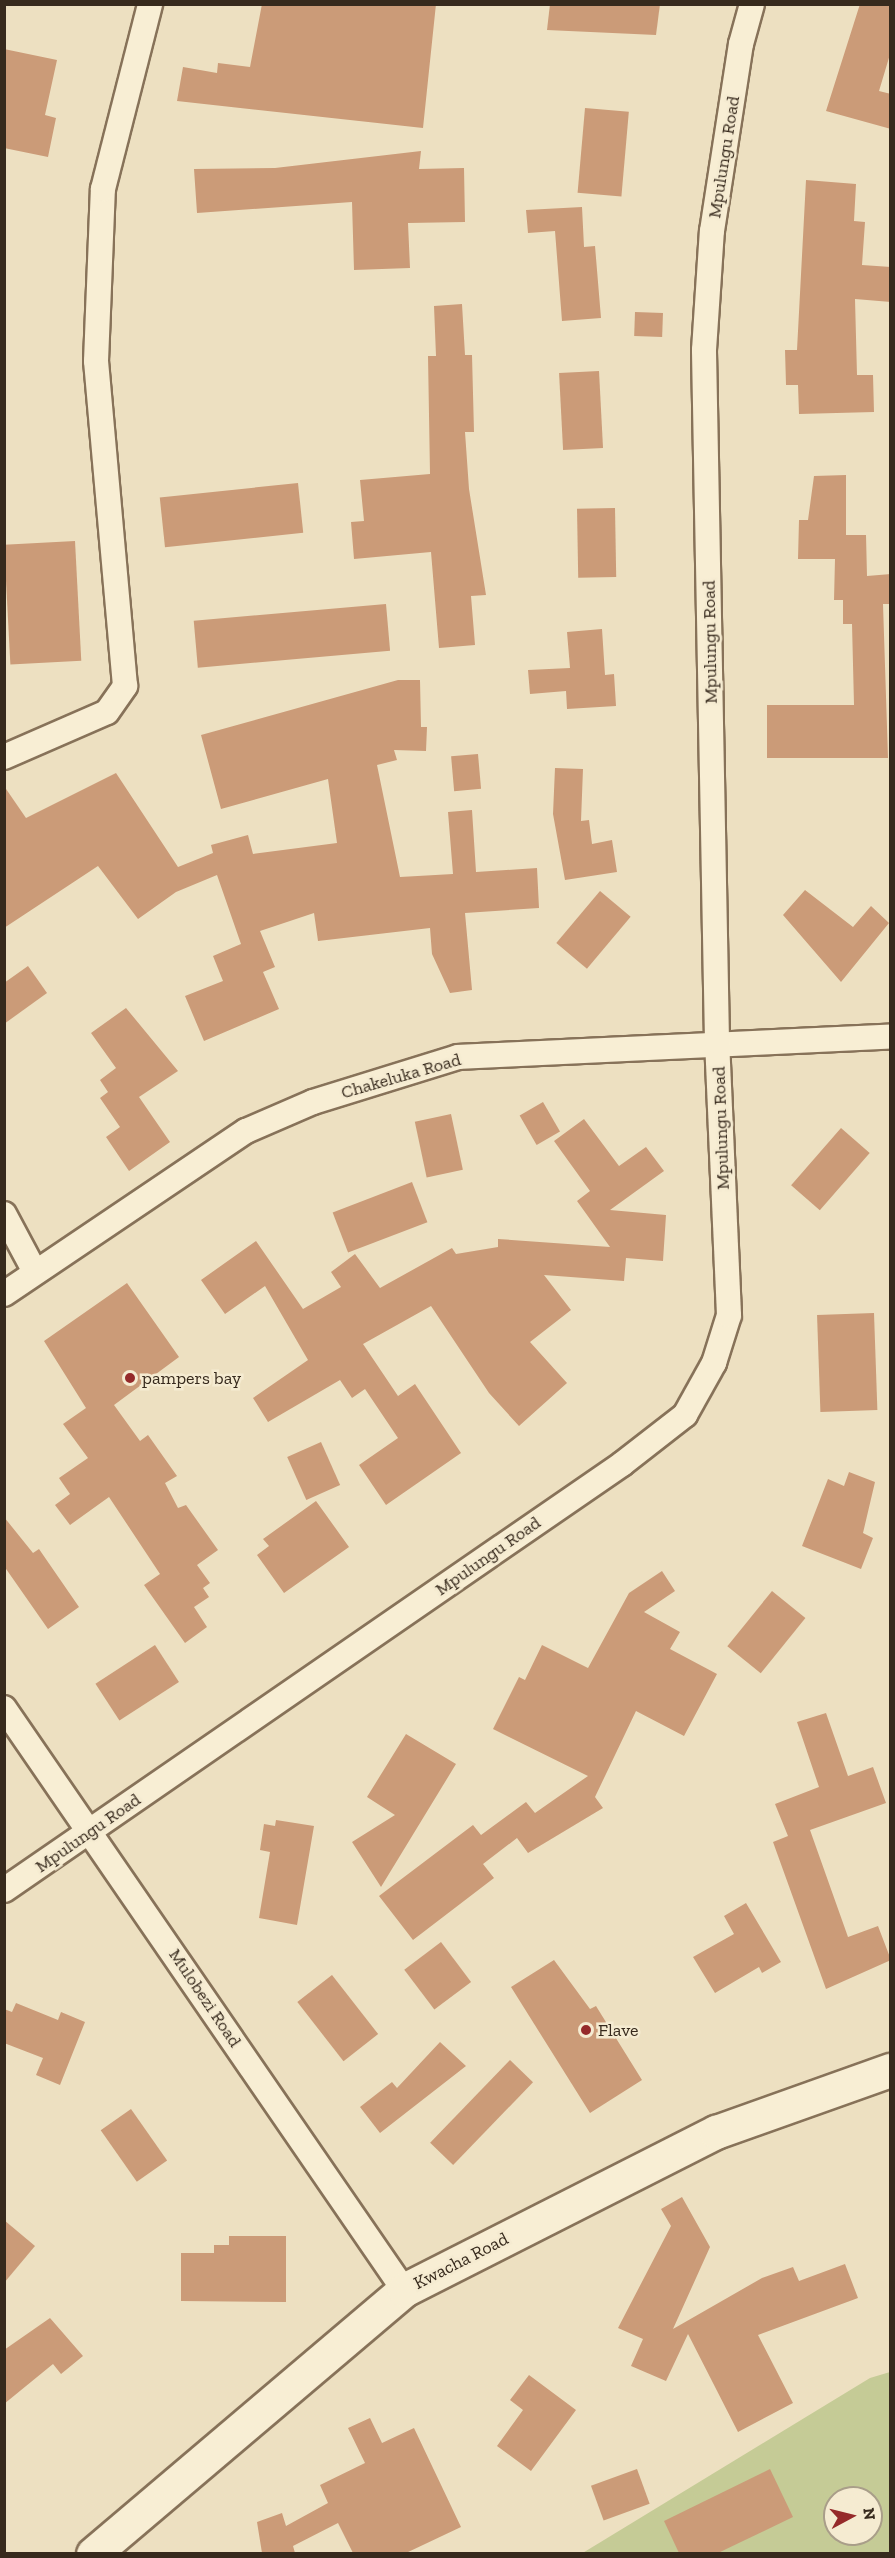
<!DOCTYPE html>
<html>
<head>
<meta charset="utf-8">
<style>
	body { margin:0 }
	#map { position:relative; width:895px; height:2558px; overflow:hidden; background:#ede0c1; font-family:"Zilla Slab",serif }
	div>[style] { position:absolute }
	.green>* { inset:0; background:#c5cb96 }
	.building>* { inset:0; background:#cb9b78; transform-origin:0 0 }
	.roads { filter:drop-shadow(2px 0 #877259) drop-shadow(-2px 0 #877259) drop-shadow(0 2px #877259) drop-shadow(0 -2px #877259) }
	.street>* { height:24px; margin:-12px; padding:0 12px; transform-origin:12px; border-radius:12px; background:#f8eed4 }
	.secondary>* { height:33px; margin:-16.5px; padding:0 16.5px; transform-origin:16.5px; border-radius:16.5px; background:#f8eed4 }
	.dots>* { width:16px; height:16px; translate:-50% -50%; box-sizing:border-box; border:3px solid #f5ebd1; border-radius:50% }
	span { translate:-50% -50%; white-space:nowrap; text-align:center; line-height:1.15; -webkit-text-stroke:5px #f5ebd1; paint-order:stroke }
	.street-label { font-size:18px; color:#372a1d }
	.poi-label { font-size:18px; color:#372a1d }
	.left { translate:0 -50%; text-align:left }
	.frame { position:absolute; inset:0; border:6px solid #372a1d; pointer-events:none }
	.north { position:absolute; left:823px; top:2486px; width:60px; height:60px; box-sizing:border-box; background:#f5ebd1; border:2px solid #a99e89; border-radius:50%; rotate:83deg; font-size:16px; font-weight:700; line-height:24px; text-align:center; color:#372a1d }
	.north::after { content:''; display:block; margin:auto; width:21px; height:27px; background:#952a2a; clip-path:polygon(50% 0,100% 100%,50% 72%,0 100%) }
</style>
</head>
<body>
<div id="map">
	<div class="green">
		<i style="clip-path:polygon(evenodd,890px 2372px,890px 2553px,581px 2554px,870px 2378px,890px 2372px,835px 2498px,871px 2498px,871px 2534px,835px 2534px,835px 2498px)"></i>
	</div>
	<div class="building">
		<i style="clip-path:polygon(262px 4px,436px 4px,423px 128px,177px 101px,183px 67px,217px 73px,218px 63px,250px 67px)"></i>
		<i style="clip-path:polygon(550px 4px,660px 4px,656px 35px,547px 30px)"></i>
		<i style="clip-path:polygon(860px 4px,891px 4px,891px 51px,879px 91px,891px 94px,891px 129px,826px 111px)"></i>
		<i style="clip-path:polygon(4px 49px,57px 60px,45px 115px,56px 118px,48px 157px,4px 148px)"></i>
		<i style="left:585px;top:108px;width:44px;height:85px;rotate:5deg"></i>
		<i style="clip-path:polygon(421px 151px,419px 169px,464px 168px,465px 222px,408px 223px,410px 268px,354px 270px,352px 202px,197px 213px,194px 169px,275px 168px)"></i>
		<i style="clip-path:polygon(806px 180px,856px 184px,854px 221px,865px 222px,862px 265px,891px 267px,891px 302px,855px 299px,857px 375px,873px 375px,874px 412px,799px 414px,798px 385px,786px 385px,785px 350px,797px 350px)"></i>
		<i style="clip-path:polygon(582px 207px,584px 247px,595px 246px,601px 318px,562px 321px,555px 231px,528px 233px,526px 210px)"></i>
		<i style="clip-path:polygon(462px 304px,465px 355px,472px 355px,474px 432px,465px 432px,469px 489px,486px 595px,471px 596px,475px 645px,439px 648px,431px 552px,354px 559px,351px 522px,364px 521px,360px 480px,430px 474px,428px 356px,436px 356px,434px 306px)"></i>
		<i style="left:635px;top:312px;width:28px;height:24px;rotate:2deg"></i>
		<i style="left:599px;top:371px;width:77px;height:40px;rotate:87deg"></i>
		<i style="clip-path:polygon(846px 475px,846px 535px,866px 535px,867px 576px,891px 574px,891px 604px,883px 604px,888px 758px,767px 758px,767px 705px,854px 705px,852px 624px,843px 624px,843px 600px,834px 600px,835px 559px,798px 559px,799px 520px,808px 520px,814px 476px)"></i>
		<i style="left:298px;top:483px;width:50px;height:139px;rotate:84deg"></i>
		<i style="left:615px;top:508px;width:69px;height:38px;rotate:89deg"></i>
		<i style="left:75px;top:541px;width:120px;height:71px;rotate:87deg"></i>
		<i style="left:386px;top:604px;width:47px;height:193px;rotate:85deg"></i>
		<i style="clip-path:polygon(602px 629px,605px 675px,614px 674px,616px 706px,567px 709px,566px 691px,530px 694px,528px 670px,570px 668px,567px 632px)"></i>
		<i style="clip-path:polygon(398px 680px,420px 680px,421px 727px,427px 727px,426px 751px,394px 750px,397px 760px,377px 765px,400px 877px,453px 874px,448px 812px,472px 810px,476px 872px,537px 868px,539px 908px,465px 913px,472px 990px,450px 993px,432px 954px,430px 928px,318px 941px,314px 913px,260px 931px,275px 967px,263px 972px,279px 1009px,204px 1041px,185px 996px,223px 981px,213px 956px,241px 944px,217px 875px,176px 892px,138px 919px,98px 866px,4px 928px,4px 786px,26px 818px,116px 773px,178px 867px,213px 853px,211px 845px,248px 835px,253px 854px,337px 843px,328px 779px,221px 809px,201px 735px)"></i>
		<i style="left:478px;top:754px;width:35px;height:27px;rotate:85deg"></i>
		<i style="clip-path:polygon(555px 768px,583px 769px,581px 821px,589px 820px,592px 844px,612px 840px,617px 872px,565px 880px,553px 814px)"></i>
		<i style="clip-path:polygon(805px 890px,853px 927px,871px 906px,889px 923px,841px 982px,783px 915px)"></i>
		<i style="left:600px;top:891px;width:40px;height:68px;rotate:40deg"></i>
		<i style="clip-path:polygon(28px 966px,47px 993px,4px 1024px,4px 983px)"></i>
		<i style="clip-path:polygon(126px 1008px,178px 1071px,139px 1097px,170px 1142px,129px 1171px,106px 1137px,120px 1127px,100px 1098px,108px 1092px,100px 1080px,116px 1068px,91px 1033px)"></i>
		<i style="left:543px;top:1102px;width:34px;height:27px;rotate:60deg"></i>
		<i style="left:451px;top:1114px;width:57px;height:37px;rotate:78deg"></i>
		<i style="clip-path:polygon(584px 1119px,619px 1166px,646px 1147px,664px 1171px,610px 1210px,666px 1215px,663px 1261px,626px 1258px,624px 1281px,544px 1275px,571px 1310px,530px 1342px,567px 1383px,519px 1426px,489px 1393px,431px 1306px,363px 1344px,398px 1396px,415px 1384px,461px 1453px,386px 1505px,359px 1465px,398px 1438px,365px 1389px,352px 1398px,340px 1380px,268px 1422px,253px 1398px,308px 1360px,265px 1286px,225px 1314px,201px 1280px,256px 1241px,303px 1309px,341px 1287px,331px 1272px,355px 1254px,380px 1288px,452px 1248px,456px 1254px,498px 1247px,498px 1239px,610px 1247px,577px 1201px,590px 1191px,554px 1141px)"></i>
		<i style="left:841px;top:1128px;width:38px;height:76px;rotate:41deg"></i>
		<i style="left:412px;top:1182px;width:43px;height:85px;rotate:69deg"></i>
		<i style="clip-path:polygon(127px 1283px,179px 1357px,114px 1405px,140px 1441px,148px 1435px,177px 1476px,165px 1483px,178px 1508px,186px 1505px,218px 1550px,197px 1565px,210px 1583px,203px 1588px,209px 1597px,194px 1607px,207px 1627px,185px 1643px,144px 1585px,160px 1574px,109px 1497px,70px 1525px,55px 1505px,70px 1494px,59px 1478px,88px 1458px,63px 1424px,86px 1408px,44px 1341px)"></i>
		<i style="left:874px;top:1313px;width:97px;height:57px;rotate:88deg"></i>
		<i style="left:321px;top:1442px;width:47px;height:37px;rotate:66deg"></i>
		<i style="clip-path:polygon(849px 1472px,875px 1482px,863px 1533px,873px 1538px,861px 1569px,802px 1546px,828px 1479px,844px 1486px)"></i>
		<i style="clip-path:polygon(316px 1501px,349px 1547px,284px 1593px,257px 1555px,269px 1546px,263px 1539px)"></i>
		<i style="clip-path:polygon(4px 1517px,33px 1553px,39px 1549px,79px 1607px,48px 1629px,4px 1566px)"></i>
		<i style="clip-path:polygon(662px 1571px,675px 1591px,644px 1612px,680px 1632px,670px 1649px,717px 1674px,684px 1736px,636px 1711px,595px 1797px,603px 1808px,528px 1853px,517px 1838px,483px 1864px,494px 1878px,413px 1940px,379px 1896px,473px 1825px,481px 1835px,526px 1802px,535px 1813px,588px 1776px,493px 1729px,519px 1677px,525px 1680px,542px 1645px,588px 1668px,629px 1593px)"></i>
		<i style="left:772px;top:1591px;width:43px;height:71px;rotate:39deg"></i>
		<i style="left:155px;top:1645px;width:44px;height:71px;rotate:57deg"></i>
		<i style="clip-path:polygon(826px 1713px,848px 1776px,873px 1767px,886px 1803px,810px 1830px,848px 1937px,878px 1926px,891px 1960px,826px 1989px,773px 1842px,788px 1836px,775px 1804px,819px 1787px,797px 1722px)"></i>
		<i style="clip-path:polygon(406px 1734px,456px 1764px,381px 1887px,352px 1842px,395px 1815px,367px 1797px)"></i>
		<i style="clip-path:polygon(276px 1820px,314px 1826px,297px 1925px,259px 1918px,270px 1852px,260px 1850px,264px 1824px,275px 1826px)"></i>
		<i style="clip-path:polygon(746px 1903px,781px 1962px,762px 1973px,759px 1967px,715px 1993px,693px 1957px,734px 1934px,724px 1916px)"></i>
		<i style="left:441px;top:1942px;width:50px;height:46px;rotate:53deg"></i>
		<i style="clip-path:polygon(554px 1960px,590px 2009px,596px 2006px,642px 2080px,590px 2113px,511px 1987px)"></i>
		<i style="left:332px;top:1975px;width:75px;height:44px;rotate:52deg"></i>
		<i style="clip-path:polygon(16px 2003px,58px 2020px,61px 2012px,85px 2022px,60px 2085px,36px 2075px,43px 2058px,4px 2043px,4px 2009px,12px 2012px)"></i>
		<i style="clip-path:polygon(440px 2042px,466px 2066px,380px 2133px,360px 2107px,392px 2082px,397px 2088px)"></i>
		<i style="left:510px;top:2060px;width:32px;height:115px;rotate:44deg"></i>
		<i style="left:131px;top:2109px;width:63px;height:37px;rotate:55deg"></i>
		<i style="clip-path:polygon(682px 2197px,710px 2247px,673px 2329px,762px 2278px,793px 2267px,799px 2281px,845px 2264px,858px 2298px,758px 2335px,793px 2403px,738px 2432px,688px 2334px,666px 2381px,631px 2366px,643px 2339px,618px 2328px,671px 2226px,661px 2209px)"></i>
		<i style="clip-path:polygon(4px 2220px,35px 2246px,4px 2283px)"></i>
		<i style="clip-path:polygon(229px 2236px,286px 2236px,286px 2302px,181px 2301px,181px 2253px,214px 2253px,214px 2245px,229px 2245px)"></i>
		<i style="clip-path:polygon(50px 2318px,83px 2356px,61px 2374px,53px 2364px,4px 2404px,4px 2350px)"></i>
		<i style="clip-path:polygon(529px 2375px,576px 2410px,531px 2471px,497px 2446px,523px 2410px,510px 2400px)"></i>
		<i style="clip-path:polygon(370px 2418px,382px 2443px,414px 2428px,461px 2527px,406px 2553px,353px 2553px,338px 2523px,293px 2546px,295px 2553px,262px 2553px,257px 2522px,282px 2513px,286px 2526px,328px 2503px,320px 2485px,365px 2463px,348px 2428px)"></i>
		<i style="left:637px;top:2469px;width:37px;height:49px;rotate:70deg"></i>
		<i style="clip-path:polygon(770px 2469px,793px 2517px,718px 2553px,679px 2553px,664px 2521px)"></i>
	</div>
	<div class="roads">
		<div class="street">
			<i style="left:4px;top:757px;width:112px;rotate:-23.6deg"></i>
			<i style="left:107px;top:712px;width:32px;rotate:-55deg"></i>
			<i style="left:125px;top:686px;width:326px;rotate:-95.1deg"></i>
			<i style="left:96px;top:361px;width:172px;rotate:-87.7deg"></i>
			<i style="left:103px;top:189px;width:191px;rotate:-75.7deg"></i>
			<i style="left:4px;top:1214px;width:66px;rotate:61.9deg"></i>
			<i style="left:4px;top:1294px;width:292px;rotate:-34deg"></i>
			<i style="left:246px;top:1131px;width:73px;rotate:-23.4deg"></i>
			<i style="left:313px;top:1102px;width:152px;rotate:-17.2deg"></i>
			<i style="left:458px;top:1057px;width:432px;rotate:-2.7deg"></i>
			<i style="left:4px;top:1708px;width:706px;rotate:55.5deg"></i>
			<i style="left:4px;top:1890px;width:751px;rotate:-34.58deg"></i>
			<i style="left:622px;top:1464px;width:80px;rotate:-37.9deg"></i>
			<i style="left:685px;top:1415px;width:60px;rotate:-60.9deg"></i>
			<i style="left:714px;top:1363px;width:50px;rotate:-72.6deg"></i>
			<i style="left:729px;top:1315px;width:274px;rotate:-92.5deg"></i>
			<i style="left:717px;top:1041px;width:691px;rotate:-91.08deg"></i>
			<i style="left:704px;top:350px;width:119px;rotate:-86.2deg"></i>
			<i style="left:712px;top:231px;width:189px;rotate:-81.2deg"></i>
			<i style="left:741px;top:44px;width:41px;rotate:-74.6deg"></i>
		</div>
		<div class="secondary">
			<i style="left:93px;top:2554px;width:408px;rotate:-40.3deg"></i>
			<i style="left:404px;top:2290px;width:350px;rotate:-26.9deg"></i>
			<i style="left:716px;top:2132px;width:185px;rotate:-19.6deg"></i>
		</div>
	</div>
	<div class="dots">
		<i style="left:130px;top:1378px;background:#952a2a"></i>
		<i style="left:586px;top:2030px;background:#952a2a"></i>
	</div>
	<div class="street-label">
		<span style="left:724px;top:157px;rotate:-81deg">Mpulungu Road</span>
		<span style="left:710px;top:642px;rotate:-91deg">Mpulungu Road</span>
		<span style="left:401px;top:1076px;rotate:-16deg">Chakeluka Road</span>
		<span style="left:721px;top:1128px;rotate:-92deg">Mpulungu Road</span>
		<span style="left:488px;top:1556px;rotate:-35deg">Mpulungu Road</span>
		<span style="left:88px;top:1833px;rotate:-35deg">Mpulungu Road</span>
		<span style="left:205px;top:1998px;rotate:56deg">Mulobezi Road</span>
		<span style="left:461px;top:2261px;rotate:-27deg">Kwacha Road</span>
	</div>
	<div class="poi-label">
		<span class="left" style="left:142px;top:1378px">pampers bay</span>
		<span class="left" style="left:598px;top:2030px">Flave</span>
	</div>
	<div class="frame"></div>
	<div class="north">N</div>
</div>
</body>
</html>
